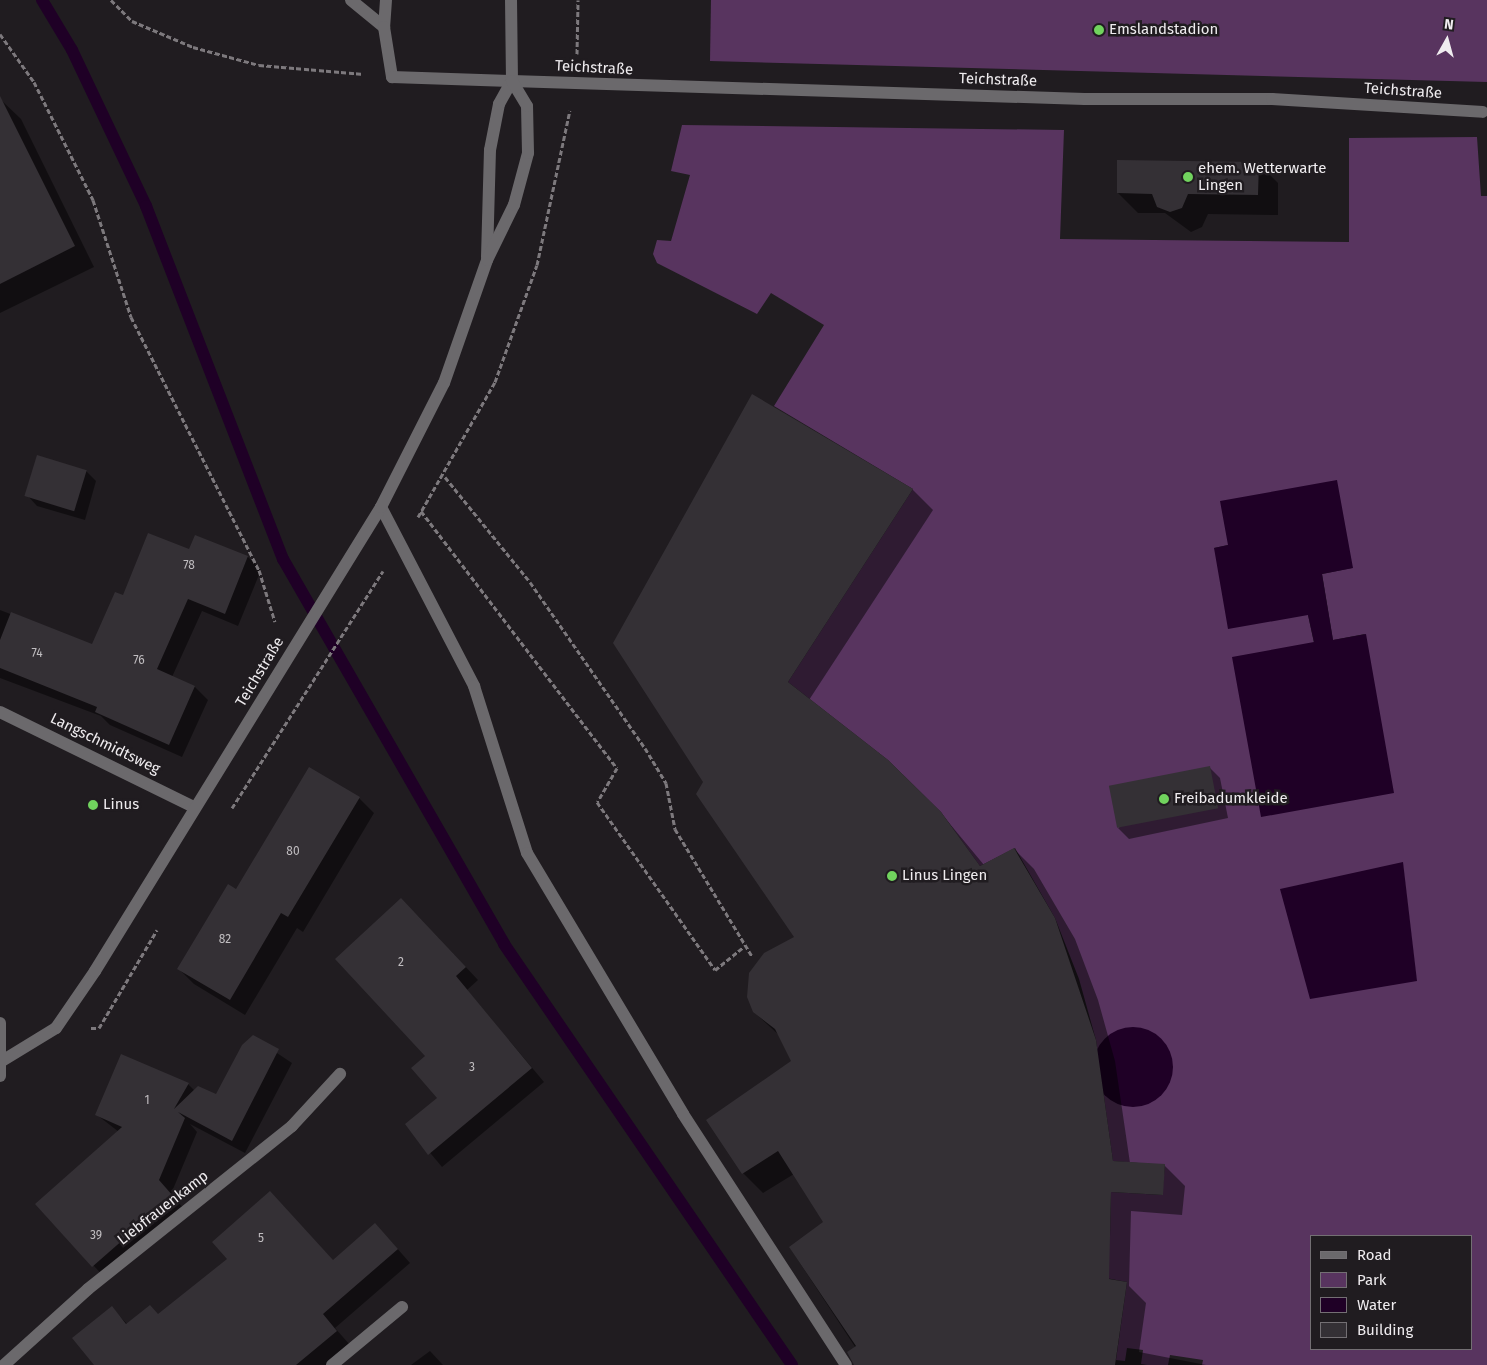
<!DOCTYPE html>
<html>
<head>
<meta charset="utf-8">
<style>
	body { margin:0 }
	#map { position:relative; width:1487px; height:1365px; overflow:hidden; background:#201c20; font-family:"Fira Sans",sans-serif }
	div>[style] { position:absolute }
	.green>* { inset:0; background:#58345f }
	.water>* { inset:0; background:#1f0026 }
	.round { border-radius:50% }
	.shadow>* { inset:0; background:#0007 }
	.stream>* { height:12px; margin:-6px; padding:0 6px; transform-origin:6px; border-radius:6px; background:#1f0026 }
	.building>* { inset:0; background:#343035; transform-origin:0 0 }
	.path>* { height:3px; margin-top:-1.5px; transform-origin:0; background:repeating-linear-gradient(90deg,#7d797d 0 5px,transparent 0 7.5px) }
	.service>* { height:12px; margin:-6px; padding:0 6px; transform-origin:6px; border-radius:6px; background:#6b696c }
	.minor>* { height:12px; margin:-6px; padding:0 6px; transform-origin:6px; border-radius:6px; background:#6b696c }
	.tertiary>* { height:12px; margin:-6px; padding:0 6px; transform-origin:6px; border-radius:6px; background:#6b696c }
	.dots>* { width:14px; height:14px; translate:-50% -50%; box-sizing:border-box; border:2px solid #201c20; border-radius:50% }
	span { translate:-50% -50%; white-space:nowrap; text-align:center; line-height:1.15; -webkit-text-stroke:5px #201c20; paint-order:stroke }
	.number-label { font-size:12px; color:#c0bdc0 }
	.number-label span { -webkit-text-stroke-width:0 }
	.poi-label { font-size:15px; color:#efecef }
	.left { translate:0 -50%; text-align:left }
	.street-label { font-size:15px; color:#efecef }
	.legend { position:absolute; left:1310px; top:1235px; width:162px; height:115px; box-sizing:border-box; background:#201c20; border:1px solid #736f73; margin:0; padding:6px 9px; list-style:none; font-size:15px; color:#efecef }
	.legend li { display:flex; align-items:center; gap:10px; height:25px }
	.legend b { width:25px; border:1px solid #736f73 }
	.north { position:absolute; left:1422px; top:15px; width:50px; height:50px; -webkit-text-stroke:4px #201c20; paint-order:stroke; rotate:7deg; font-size:14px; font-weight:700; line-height:20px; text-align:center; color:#efecef }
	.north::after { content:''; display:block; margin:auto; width:18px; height:22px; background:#efecef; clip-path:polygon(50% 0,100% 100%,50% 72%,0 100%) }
</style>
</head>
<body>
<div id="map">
	<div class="green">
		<i style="clip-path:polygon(711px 0,1487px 0,1487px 82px,710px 61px)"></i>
		<i style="clip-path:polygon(evenodd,682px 125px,1064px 130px,1060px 239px,1349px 242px,1349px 138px,1477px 137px,1481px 196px,1487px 196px,1487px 1365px,1202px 1365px,1203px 1360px,1170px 1355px,1168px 1365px,1147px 1365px,1141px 1364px,1143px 1350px,1127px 1348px,1125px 1361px,1116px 1360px,1127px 1282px,1090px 1275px,1091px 1236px,1110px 1237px,1111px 1192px,1162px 1195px,1165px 1165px,1113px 1161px,1096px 1040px,1079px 979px,1055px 918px,1015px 848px,980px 866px,941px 812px,888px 760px,788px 682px,913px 489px,774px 406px,824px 325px,771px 293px,757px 314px,657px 263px,653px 254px,657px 240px,671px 241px,690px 175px,671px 171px,682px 125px,1228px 545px,1352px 568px,1322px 574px,1333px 640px,1365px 634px,1261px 816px,1314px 643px,1308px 615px,1214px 548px,1228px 545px,682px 125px,1311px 1236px,1471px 1236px,1471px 1349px,1311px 1349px,1311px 1236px)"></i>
	</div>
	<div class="water">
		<i style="clip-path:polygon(1337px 480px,1353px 568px,1322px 574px,1333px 640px,1366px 634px,1394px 793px,1261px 817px,1232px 657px,1314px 642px,1308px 615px,1228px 629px,1214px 548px,1228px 545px,1220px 501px)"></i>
		<i style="clip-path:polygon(1403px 862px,1417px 981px,1310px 999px,1280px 889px)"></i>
		<i class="round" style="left:1093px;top:1027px;width:80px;height:80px"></i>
	</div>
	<div class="shadow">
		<i style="clip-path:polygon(0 99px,21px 119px,94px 267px,0 313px)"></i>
		<i style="clip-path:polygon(1258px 163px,1278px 183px,1278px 215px,1208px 214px,1202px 227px,1191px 232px,1165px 213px,1138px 213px,1118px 193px)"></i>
		<i style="clip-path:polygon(753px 396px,913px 490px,933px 510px,809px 700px,940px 812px,984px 865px,1014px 849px,1034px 869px,1075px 939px,1098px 1000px,1115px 1061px,1130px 1163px,1165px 1166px,1185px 1186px,1182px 1215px,1131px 1211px,1129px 1286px,1146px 1303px,1139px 1352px,1206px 1365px,867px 1365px,790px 1248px,824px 1222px,794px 1174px,763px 1193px,743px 1173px,792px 1061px,780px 1036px,754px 1012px,796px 937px,704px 782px)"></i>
		<i style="clip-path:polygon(86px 471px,96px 481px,85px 520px,37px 506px,27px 495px)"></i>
		<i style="clip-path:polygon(190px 551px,248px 557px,261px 570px,238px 626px,202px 611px,172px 677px,195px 687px,208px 700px,182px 757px,110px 725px,101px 716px,0 678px,0 610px,93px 646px,123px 597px)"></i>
		<i style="clip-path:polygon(1210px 768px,1220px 778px,1228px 818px,1129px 839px,1118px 828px)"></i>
		<i style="clip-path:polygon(359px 798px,374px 813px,303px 932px,297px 928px,245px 1015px,194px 984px,179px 969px,236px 890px)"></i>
		<i style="clip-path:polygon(414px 912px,478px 980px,467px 990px,544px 1082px,442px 1167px,406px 1124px,439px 1099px,427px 1056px)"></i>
		<i style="clip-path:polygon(253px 1037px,292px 1063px,245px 1153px,190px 1124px,197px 1132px,171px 1194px,185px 1210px,106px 1279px,37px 1204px,119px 1132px,97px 1115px,188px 1084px,195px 1091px,217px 1096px)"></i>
		<i style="clip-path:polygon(388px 1238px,410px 1263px,335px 1328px,350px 1345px,326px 1365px,95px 1365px,112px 1308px,128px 1325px,333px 1261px)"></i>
		<i style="clip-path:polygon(430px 1351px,443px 1365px,411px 1365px)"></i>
	</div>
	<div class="stream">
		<i style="left:42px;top:0;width:58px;rotate:59deg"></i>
		<i style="left:72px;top:50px;width:173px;rotate:64.6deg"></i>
		<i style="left:146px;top:206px;width:379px;rotate:68.8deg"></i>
		<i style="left:283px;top:559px;width:444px;rotate:60.1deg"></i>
		<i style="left:504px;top:944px;width:510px;rotate:55.62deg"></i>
	</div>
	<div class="building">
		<i style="clip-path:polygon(0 96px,75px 246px,0 284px)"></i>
		<i style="clip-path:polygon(1117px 160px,1259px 162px,1258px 195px,1188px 194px,1182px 208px,1170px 212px,1157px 207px,1152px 194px,1117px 193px)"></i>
		<i style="clip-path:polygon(752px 394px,913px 489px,788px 682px,888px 760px,941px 812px,980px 866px,1014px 848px,1055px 918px,1096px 1040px,1113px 1161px,1165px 1164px,1163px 1195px,1111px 1192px,1109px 1279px,1127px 1282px,1115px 1365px,854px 1365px,847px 1352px,856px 1346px,789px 1247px,823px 1222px,778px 1151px,742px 1174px,706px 1120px,791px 1061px,775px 1029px,753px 1012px,747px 997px,749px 973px,764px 953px,794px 937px,696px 794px,703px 782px,613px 643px)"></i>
		<i style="left:37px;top:455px;width:52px;height:43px;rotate:17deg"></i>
		<i style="clip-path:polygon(148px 533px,189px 549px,195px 535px,248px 556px,225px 614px,188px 599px,157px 669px,195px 686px,169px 745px,95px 712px,97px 707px,0 668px,0 640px,11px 612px,92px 644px,115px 592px,123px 595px)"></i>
		<i style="left:1210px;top:766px;width:43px;height:103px;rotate:79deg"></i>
		<i style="clip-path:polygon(309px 767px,360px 797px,288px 917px,281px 913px,230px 1000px,177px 969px,228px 884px,236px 889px)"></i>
		<i style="clip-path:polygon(401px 898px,466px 967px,456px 976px,532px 1068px,428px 1155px,405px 1124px,437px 1098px,411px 1068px,425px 1056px,335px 959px)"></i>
		<i style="clip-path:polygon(253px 1035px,279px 1049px,232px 1141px,178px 1112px,185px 1118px,159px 1180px,173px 1196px,92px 1267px,35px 1204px,122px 1127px,95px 1115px,121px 1054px,189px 1083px,174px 1109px,198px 1086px,216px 1094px,242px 1045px)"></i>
		<i style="clip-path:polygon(270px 1191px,333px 1260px,375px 1223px,398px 1249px,323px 1314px,337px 1331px,296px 1365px,94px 1365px,72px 1338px,112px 1306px,126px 1324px,150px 1305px,158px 1314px,227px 1259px,212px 1242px)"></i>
	</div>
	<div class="path">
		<i style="left:111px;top:0;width:30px;rotate:45deg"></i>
		<i style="left:132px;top:21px;width:66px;rotate:23.1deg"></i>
		<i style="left:193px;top:47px;width:68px;rotate:15.3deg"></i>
		<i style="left:259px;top:65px;width:105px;rotate:4.9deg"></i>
		<i style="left:0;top:34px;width:59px;rotate:54.7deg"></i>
		<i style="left:34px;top:82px;width:132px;rotate:63.4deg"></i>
		<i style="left:93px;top:200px;width:123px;rotate:72deg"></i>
		<i style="left:131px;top:317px;width:284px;rotate:63.2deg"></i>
		<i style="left:259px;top:570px;width:54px;rotate:72.9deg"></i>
		<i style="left:577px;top:54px;width:54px;rotate:-88.9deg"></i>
		<i style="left:445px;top:477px;width:135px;rotate:51deg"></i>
		<i style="left:530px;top:582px;width:202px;rotate:55.3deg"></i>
		<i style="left:645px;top:748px;width:41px;rotate:59deg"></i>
		<i style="left:666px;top:783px;width:47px;rotate:78.9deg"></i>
		<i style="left:675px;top:829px;width:149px;rotate:58.8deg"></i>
		<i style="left:421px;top:511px;width:323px;rotate:52.7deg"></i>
		<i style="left:617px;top:768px;width:39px;rotate:120deg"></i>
		<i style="left:597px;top:802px;width:205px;rotate:54.9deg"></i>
		<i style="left:715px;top:970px;width:38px;rotate:-39deg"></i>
		<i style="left:418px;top:517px;width:155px;rotate:-60.3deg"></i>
		<i style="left:495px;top:382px;width:124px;rotate:-70.3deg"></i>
		<i style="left:537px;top:265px;width:158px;rotate:-78deg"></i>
		<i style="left:232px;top:808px;width:281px;rotate:-57.5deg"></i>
		<i style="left:91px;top:1028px;width:8px"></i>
		<i style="left:99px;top:1028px;width:114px;rotate:-59.4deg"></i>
	</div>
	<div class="service">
		<i style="left:351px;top:0;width:43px;rotate:39.3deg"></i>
		<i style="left:386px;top:0;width:27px;rotate:94deg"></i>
		<i style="left:384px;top:27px;width:51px;rotate:80.9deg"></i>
		<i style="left:392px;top:77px;width:120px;rotate:1.9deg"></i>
		<i style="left:381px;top:507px;width:202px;rotate:62.5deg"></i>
		<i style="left:474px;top:686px;width:175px;rotate:72.4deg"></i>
		<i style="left:527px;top:853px;width:304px;rotate:59.1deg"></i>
		<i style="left:683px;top:1114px;width:299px;rotate:57deg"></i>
		<i style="left:332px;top:1365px;width:91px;rotate:-39.6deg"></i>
	</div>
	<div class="minor">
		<i style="left:512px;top:81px;width:573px;rotate:1.8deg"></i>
		<i style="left:1085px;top:99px;width:187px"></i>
		<i style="left:1272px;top:99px;width:211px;rotate:3.5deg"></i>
		<i style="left:487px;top:257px;width:107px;rotate:-88.4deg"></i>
		<i style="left:490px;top:150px;width:47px;rotate:-78.9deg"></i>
		<i style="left:499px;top:104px;width:26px;rotate:-61deg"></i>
		<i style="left:512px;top:81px;width:81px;rotate:-90.7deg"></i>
		<i style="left:0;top:712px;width:216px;rotate:26.1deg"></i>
		<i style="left:2px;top:1061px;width:63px;rotate:-31.4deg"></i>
		<i style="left:56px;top:1028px;width:69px;rotate:-55.6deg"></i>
		<i style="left:95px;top:971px;width:545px;rotate:-58.35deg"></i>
		<i style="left:381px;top:507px;width:139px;rotate:-63.1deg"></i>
		<i style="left:444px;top:383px;width:130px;rotate:-70.7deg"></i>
		<i style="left:487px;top:260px;width:61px;rotate:-63.9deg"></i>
		<i style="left:514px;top:205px;width:54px;rotate:-74.9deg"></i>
		<i style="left:528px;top:153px;width:47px;rotate:-91.2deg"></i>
		<i style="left:527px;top:106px;width:29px;rotate:-121deg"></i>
		<i style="left:4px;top:1365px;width:113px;rotate:-42.1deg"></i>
		<i style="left:88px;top:1289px;width:261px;rotate:-38.6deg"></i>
		<i style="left:292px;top:1126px;width:71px;rotate:-47.3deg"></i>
	</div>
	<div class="tertiary">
		<i style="left:0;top:1023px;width:53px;rotate:90deg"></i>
	</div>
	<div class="dots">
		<i style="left:1099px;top:30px;background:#71d35e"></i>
		<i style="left:1188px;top:177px;background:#71d35e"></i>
		<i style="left:1164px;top:799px;background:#71d35e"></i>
		<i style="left:93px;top:805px;background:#71d35e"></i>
		<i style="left:892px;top:876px;background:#71d35e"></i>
	</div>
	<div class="number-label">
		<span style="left:189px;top:566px">78</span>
		<span style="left:37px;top:654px">74</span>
		<span style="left:139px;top:661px">76</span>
		<span style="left:293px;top:852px">80</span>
		<span style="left:225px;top:940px">82</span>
		<span style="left:401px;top:963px">2</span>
		<span style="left:472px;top:1068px">3</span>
		<span style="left:147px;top:1101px">1</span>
		<span style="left:96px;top:1236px">39</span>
		<span style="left:261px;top:1239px">5</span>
	</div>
	<div class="poi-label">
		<span class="left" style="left:1109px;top:30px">Emslandstadion</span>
		<span class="left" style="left:1198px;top:177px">ehem. Wetterwarte<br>Lingen</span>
		<span class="left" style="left:1174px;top:799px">Freibadumkleide</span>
		<span class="left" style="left:103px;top:805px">Linus</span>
		<span class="left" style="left:902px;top:876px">Linus Lingen</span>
	</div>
	<div class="street-label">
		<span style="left:594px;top:68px;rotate:3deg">Teichstraße</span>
		<span style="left:998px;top:80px;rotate:2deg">Teichstraße</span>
		<span style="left:1403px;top:91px;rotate:4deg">Teichstraße</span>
		<span style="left:260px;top:672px;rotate:-59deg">Teichstraße</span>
		<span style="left:105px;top:744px;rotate:26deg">Langschmidtsweg</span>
		<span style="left:163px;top:1208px;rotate:-38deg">Liebfrauenkamp</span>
	</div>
	<ul class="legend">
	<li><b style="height:6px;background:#6b696c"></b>Road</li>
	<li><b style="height:14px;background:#58345f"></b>Park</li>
	<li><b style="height:14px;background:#1f0026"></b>Water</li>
	<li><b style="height:14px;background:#343035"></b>Building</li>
	</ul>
	<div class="north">N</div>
</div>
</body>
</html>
